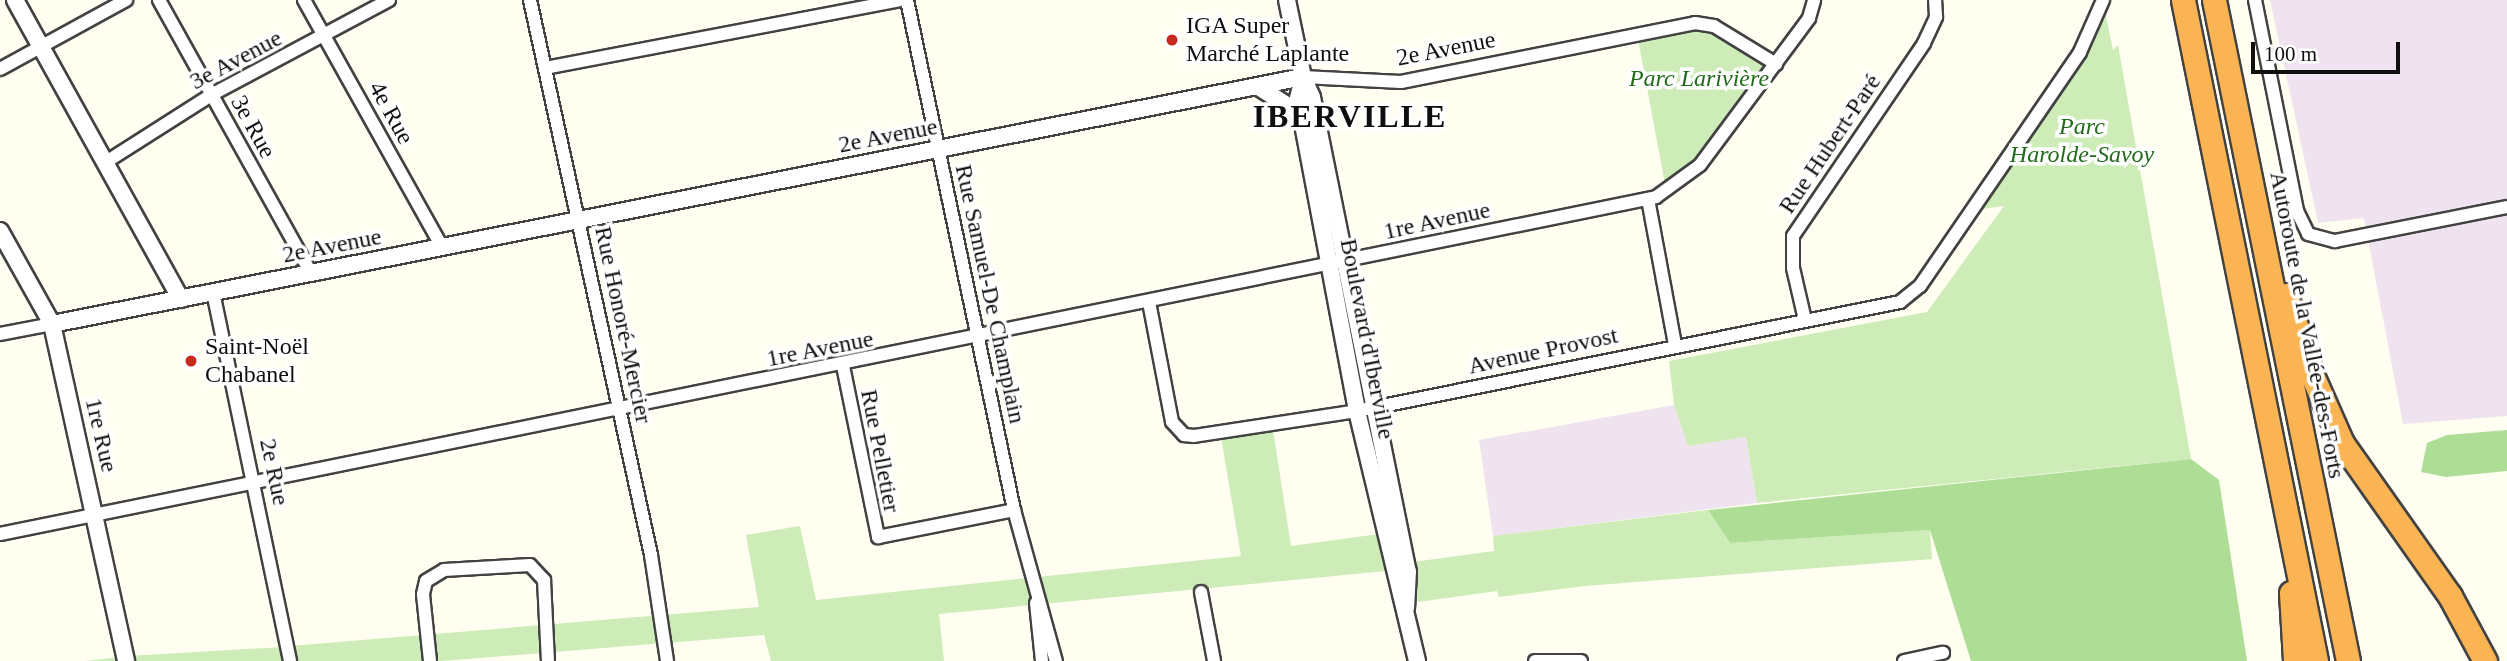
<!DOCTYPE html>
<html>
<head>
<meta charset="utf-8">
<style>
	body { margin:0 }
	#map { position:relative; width:2507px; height:661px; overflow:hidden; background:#fffef1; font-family:"Times New Roman",serif }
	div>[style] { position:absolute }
	.industrial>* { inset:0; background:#eee3ee }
	.green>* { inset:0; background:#cdecb8 }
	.forest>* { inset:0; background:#aede96 }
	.roads { filter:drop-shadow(2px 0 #424242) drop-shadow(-2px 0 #424242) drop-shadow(0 2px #424242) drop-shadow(0 -2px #424242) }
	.minor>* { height:12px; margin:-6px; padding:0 6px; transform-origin:6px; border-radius:6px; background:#fff }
	.tertiary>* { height:16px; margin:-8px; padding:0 8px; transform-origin:8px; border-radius:8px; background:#fff }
	.motorway>* { height:23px; margin:-11.5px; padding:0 11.5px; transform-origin:11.5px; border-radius:11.5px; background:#fbb453 }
	.dots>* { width:19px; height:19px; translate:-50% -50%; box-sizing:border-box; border:4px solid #fff; border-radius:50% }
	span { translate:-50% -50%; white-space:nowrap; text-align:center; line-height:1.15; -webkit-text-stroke:7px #fff; paint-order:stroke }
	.poi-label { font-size:24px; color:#0f0f0f }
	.left { translate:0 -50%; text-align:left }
	.street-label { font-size:24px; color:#0f0f0f }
	.park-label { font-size:24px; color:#226b1b; font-style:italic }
	.district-label { font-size:32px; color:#0f0f0f; font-weight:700; letter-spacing:2px }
	.scale { position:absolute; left:2251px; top:42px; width:149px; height:32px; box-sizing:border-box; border:4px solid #0f0f0f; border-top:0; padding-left:9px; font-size:21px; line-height:24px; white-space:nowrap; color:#0f0f0f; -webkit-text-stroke:5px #fff; paint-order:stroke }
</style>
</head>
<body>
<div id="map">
	<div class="industrial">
		<i style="clip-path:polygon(2270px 0,2507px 0,2507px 416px,2403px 424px,2364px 218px,2318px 223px)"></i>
		<i style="clip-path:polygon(1674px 405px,1688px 446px,1746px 437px,1757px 503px,1493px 536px,1479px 440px)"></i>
	</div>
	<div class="green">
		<i style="clip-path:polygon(2106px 16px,2113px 50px,2118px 45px,2191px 459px,1757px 503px,1746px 437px,1688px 446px,1674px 405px,1669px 361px,1927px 312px,2004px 206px,1982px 209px)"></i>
		<i style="clip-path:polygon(1704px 24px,1776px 64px,1699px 171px,1667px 195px,1637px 34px)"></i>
		<i style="clip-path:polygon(1272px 424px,1291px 546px,1379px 534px,1386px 571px,939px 614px,944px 661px,771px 661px,764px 635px,442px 661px,293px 661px,290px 646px,759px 607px,746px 535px,800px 526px,816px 600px,1241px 556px,1221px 437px)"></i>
		<i style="clip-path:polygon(1708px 510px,1730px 543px,1930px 530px,1932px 559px,1585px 586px,1499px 597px,1497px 591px,1418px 602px,1413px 562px,1494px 551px,1493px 536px)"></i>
		<i style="clip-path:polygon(284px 647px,288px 661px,85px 661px,128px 656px)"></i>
	</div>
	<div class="forest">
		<i style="clip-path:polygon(2507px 430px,2507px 471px,2446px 477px,2421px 472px,2427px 443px,2447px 435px)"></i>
		<i style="clip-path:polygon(2191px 459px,2219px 480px,2247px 661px,1971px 661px,1930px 530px,1730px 543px,1708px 510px)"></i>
	</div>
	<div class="roads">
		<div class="minor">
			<i style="left:159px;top:0;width:312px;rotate:60.9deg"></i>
			<i style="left:304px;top:0;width:283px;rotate:60.8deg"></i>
			<i style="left:530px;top:0;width:568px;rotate:77.7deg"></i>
			<i style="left:651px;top:555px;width:107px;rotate:81.4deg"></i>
			<i style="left:907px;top:0;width:521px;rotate:78.15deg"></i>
			<i style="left:1014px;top:510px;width:157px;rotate:74.5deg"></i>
			<i style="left:2255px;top:0;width:215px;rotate:78.7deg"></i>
			<i style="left:2297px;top:211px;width:25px;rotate:64deg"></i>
			<i style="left:2308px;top:234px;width:28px;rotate:15deg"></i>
			<i style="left:2335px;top:241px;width:175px;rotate:-11.2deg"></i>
			<i style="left:545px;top:68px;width:361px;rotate:-10.8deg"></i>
			<i style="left:0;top:69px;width:144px;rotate:-28.7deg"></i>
			<i style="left:1303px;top:77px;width:98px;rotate:2.9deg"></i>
			<i style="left:1401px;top:82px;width:300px;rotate:-11.3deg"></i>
			<i style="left:1695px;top:23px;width:19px;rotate:9deg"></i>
			<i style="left:1714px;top:26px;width:73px;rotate:31.5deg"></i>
			<i style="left:106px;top:162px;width:125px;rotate:-32.5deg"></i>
			<i style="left:211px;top:95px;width:202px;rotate:-28.1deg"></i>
			<i style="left:1648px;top:199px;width:148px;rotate:79.5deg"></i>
			<i style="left:213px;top:292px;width:377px;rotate:78.2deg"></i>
			<i style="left:1149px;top:302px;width:122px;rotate:79.1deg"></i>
			<i style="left:1172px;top:422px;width:18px;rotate:47deg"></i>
			<i style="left:1184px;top:435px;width:10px;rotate:6deg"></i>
			<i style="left:1194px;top:436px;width:165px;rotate:-8.7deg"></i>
			<i style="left:1357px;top:411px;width:554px;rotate:-11.35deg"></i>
			<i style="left:1900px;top:302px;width:26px;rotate:-39deg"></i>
			<i style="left:1920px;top:286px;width:283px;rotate:-55.6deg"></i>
			<i style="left:2080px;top:52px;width:57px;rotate:-66.1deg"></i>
			<i style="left:1805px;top:320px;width:53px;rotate:-103deg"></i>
			<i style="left:1793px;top:268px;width:32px;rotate:-90deg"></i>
			<i style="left:1793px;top:236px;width:233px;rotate:-55.8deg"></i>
			<i style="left:1924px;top:43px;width:29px;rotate:-65deg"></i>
			<i style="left:1936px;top:17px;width:17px;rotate:-93deg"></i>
			<i style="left:0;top:334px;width:53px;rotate:-10.9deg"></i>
			<i style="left:843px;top:366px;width:175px;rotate:78.4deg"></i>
			<i style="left:878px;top:537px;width:139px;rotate:-11.2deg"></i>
			<i style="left:0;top:534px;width:1690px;rotate:-11.5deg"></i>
			<i style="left:1656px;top:197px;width:54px;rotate:-36deg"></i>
			<i style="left:1700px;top:165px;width:183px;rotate:-53.4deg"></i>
			<i style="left:1809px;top:18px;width:19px;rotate:-74deg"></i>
			<i style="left:1201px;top:592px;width:70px;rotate:79.3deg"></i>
			<i style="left:1036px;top:603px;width:58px;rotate:84.1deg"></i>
			<i style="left:430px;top:661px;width:67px;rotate:-96deg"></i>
			<i style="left:423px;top:594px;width:13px;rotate:-77deg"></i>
			<i style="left:426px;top:581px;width:21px;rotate:-31deg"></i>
			<i style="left:444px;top:570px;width:86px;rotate:-3.3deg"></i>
			<i style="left:530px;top:565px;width:21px;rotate:47deg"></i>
			<i style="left:544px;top:580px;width:81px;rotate:87.2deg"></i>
			<i style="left:1535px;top:661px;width:46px"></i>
			<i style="left:1904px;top:661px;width:40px;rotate:-12deg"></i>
		</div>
		<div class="tertiary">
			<i style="left:15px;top:0;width:342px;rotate:61deg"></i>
			<i style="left:1287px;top:0;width:79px;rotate:78.3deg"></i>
			<i style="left:1303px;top:77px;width:22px;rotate:66deg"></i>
			<i style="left:1312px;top:97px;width:484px;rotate:78.6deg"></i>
			<i style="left:1408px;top:571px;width:37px;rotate:93deg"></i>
			<i style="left:1303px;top:77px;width:22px;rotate:103deg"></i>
			<i style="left:1298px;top:98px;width:319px;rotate:79.3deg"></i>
			<i style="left:1357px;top:411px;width:257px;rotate:76.5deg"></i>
			<i style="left:1257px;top:86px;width:46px;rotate:32.7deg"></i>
			<i style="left:1296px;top:111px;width:11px;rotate:63deg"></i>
			<i style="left:0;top:231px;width:107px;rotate:60.8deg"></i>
			<i style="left:52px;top:324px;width:345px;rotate:77.6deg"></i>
			<i style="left:52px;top:324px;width:1275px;rotate:-11.17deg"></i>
		</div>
		<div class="motorway">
			<i style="left:2183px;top:0;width:674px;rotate:78.62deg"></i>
			<i style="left:2214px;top:0;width:674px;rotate:78.54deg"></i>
			<i style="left:2286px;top:295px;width:84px;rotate:72deg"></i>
			<i style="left:2312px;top:375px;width:74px;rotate:66.2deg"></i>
			<i style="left:2342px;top:443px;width:187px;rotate:54.8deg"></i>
			<i style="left:2450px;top:596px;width:74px;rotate:61.7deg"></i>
			<i style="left:2291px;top:593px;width:68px;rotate:86.6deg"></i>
		</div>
	</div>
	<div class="dots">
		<i style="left:1172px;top:40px;background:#c72b1f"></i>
		<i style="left:191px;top:361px;background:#c72b1f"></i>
	</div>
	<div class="poi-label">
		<span class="left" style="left:1186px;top:40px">IGA Super<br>Marché Laplante</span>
		<span class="left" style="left:205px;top:361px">Saint-Noël<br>Chabanel</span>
	</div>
	<div class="street-label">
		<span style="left:1446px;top:49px;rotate:-11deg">2e Avenue</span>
		<span style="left:236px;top:60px;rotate:-28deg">3e Avenue</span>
		<span style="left:391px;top:113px;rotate:61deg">4e Rue</span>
		<span style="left:253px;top:127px;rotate:61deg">3e Rue</span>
		<span style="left:888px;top:136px;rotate:-11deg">2e Avenue</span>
		<span style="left:1830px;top:144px;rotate:-56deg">Rue Hubert-Paré</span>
		<span style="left:1437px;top:221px;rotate:-12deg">1re Avenue</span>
		<span style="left:332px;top:246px;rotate:-11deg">2e Avenue</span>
		<span style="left:990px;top:294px;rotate:78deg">Rue Samuel-De Champlain</span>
		<span style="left:623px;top:325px;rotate:78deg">Rue Honoré-Mercier</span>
		<span style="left:2307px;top:325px;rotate:79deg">Autoroute de la Vallée-des-Forts</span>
		<span style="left:1367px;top:339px;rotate:79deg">Boulevard d'Iberville</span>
		<span style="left:820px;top:349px;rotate:-11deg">1re Avenue</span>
		<span style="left:1543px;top:351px;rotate:-12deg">Avenue Provost</span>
		<span style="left:101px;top:435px;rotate:77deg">1re Rue</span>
		<span style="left:880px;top:451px;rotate:79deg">Rue Pelletier</span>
		<span style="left:274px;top:472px;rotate:78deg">2e Rue</span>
	</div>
	<div class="park-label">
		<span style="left:1699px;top:79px">Parc Larivière</span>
		<span style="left:2082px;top:141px">Parc<br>Harolde-Savoy</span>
	</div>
	<div class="district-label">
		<span style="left:1350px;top:116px">IBERVILLE</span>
	</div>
	<div class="scale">100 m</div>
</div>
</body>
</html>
